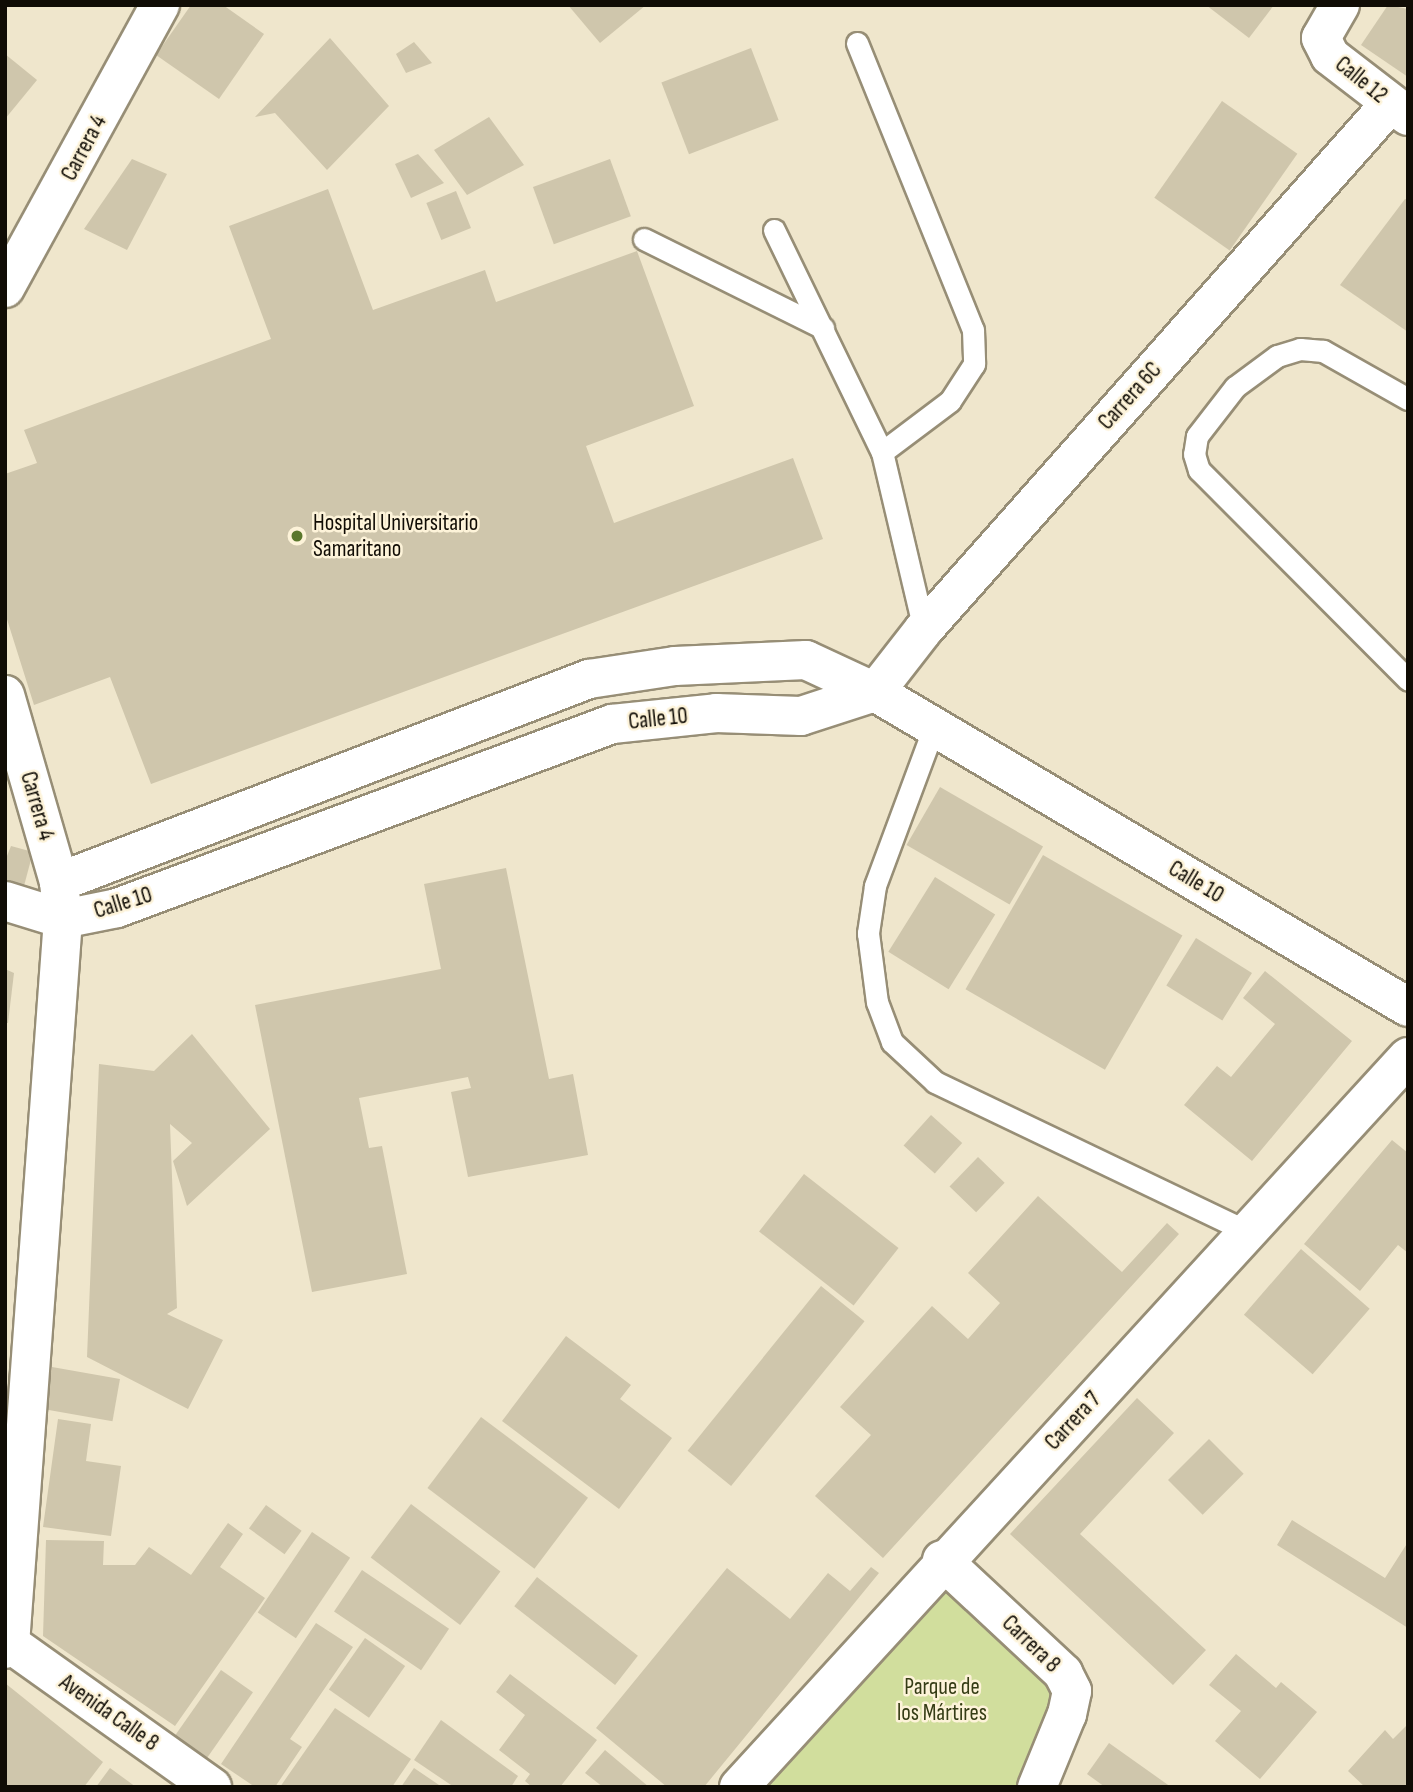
<!DOCTYPE html>
<html>
<head>
<meta charset="utf-8">
<style>
	body { margin:0 }
	#map { position:relative; width:1413px; height:1792px; overflow:hidden; background:#efe6cc; font-family:"Sofia Sans Condensed",sans-serif }
	div>[style] { position:absolute }
	.green>* { inset:0; background:#d1de9d }
	.building>* { inset:0; background:#cfc6ac; transform-origin:0 0 }
	.roads { filter:drop-shadow(2px 0 #978e76) drop-shadow(-2px 0 #978e76) drop-shadow(0 2px #978e76) drop-shadow(0 -2px #978e76) }
	.service>* { height:21px; margin:-10.5px; padding:0 10.5px; transform-origin:10.5px; border-radius:10.5px; background:#fff }
	.minor>* { height:38px; margin:-19px; padding:0 19px; transform-origin:19px; border-radius:19px; background:#fff }
	.tertiary>* { height:38px; margin:-19px; padding:0 19px; transform-origin:19px; border-radius:19px; background:#fff }
	.secondary>* { height:38px; margin:-19px; padding:0 19px; transform-origin:19px; border-radius:19px; background:#fff }
	.dots>* { width:19px; height:19px; translate:-50% -50%; box-sizing:border-box; border:4px solid #fdf3d9; border-radius:50% }
	span { translate:-50% -50%; white-space:nowrap; text-align:center; line-height:1.15; -webkit-text-stroke:5px #fdf3d9; paint-order:stroke }
	.street-label { font-size:23px; color:#100c05 }
	.poi-label { font-size:23px; color:#100c05 }
	.left { translate:0 -50%; text-align:left }
	.park-label { font-size:23px; color:#353c15 }
	.frame { position:absolute; inset:0; border:7px solid #100c05; pointer-events:none }
</style>
</head>
<body>
<div id="map">
	<div class="green">
		<i style="clip-path:polygon(933px 1582px,1064px 1690px,1018px 1787px,749px 1787px)"></i>
	</div>
	<div class="building">
		<i style="clip-path:polygon(191px 5px,223px 5px,264px 34px,219px 99px,156px 55px)"></i>
		<i style="clip-path:polygon(568px 5px,646px 5px,600px 43px)"></i>
		<i style="clip-path:polygon(1206px 5px,1274px 5px,1249px 38px)"></i>
		<i style="clip-path:polygon(1388px 5px,1408px 9px,1408px 77px,1361px 45px)"></i>
		<i style="clip-path:polygon(330px 38px,389px 106px,327px 170px,275px 113px,255px 117px)"></i>
		<i style="clip-path:polygon(414px 42px,432px 63px,406px 73px,396px 54px)"></i>
		<i style="left:751px;top:48px;width:77px;height:96px;rotate:69deg"></i>
		<i style="clip-path:polygon(5px 54px,37px 80px,5px 119px)"></i>
		<i style="left:1222px;top:101px;width:92px;height:118px;rotate:35deg"></i>
		<i style="clip-path:polygon(489px 117px,524px 165px,467px 195px,434px 150px)"></i>
		<i style="clip-path:polygon(418px 154px,444px 183px,411px 198px,395px 164px)"></i>
		<i style="clip-path:polygon(132px 159px,167px 174px,127px 250px,84px 229px)"></i>
		<i style="left:610px;top:159px;width:61px;height:82px;rotate:70deg"></i>
		<i style="clip-path:polygon(328px 189px,373px 310px,485px 270px,496px 302px,637px 251px,694px 406px,586px 446px,614px 523px,793px 458px,823px 539px,151px 784px,110px 677px,34px 705px,5px 613px,5px 474px,37px 463px,24px 430px,271px 339px,229px 226px)"></i>
		<i style="left:456px;top:191px;width:40px;height:32px;rotate:68deg"></i>
		<i style="clip-path:polygon(1405px 199px,1408px 200px,1408px 332px,1340px 285px)"></i>
		<i style="left:940px;top:787px;width:119px;height:67px;rotate:30deg"></i>
		<i style="clip-path:polygon(11px 846px,33px 852px,20px 901px,5px 897px,5px 861px)"></i>
		<i style="left:1043px;top:855px;width:161px;height:155px;rotate:30deg"></i>
		<i style="clip-path:polygon(506px 868px,549px 1079px,573px 1074px,588px 1155px,468px 1177px,451px 1092px,471px 1088px,468px 1077px,359px 1098px,369px 1148px,382px 1146px,407px 1274px,312px 1292px,255px 1005px,441px 969px,424px 884px)"></i>
		<i style="left:935px;top:877px;width:71px;height:88px;rotate:32deg"></i>
		<i style="left:1196px;top:938px;width:66px;height:56px;rotate:32deg"></i>
		<i style="clip-path:polygon(5px 969px,14px 973px,8px 1023px,5px 1023px)"></i>
		<i style="clip-path:polygon(1265px 971px,1352px 1041px,1252px 1161px,1184px 1105px,1217px 1066px,1231px 1077px,1275px 1024px,1243px 998px)"></i>
		<i style="clip-path:polygon(192px 1034px,270px 1129px,187px 1206px,173px 1161px,192px 1143px,170px 1124px,177px 1308px,167px 1314px,223px 1340px,188px 1409px,87px 1357px,99px 1064px,154px 1071px)"></i>
		<i style="left:931px;top:1115px;width:42px;height:41px;rotate:42deg"></i>
		<i style="clip-path:polygon(1392px 1140px,1408px 1153px,1408px 1253px,1398px 1245px,1360px 1291px,1304px 1244px)"></i>
		<i style="left:978px;top:1157px;width:37px;height:41px;rotate:44deg"></i>
		<i style="left:804px;top:1174px;width:120px;height:73px;rotate:38deg"></i>
		<i style="clip-path:polygon(1038px 1196px,1122px 1272px,1167px 1223px,1179px 1234px,883px 1558px,815px 1496px,871px 1435px,840px 1407px,932px 1306px,968px 1339px,1000px 1303px,968px 1273px)"></i>
		<i style="left:1301px;top:1249px;width:91px;height:87px;rotate:41deg"></i>
		<i style="left:821px;top:1286px;width:56px;height:212px;rotate:39deg"></i>
		<i style="clip-path:polygon(566px 1336px,631px 1385px,620px 1399px,672px 1438px,619px 1509px,502px 1421px)"></i>
		<i style="left:52px;top:1367px;width:69px;height:43px;rotate:10deg"></i>
		<i style="clip-path:polygon(1137px 1398px,1174px 1433px,1080px 1534px,1206px 1650px,1173px 1685px,1010px 1534px)"></i>
		<i style="left:481px;top:1417px;width:134px;height:89px;rotate:37deg"></i>
		<i style="clip-path:polygon(58px 1419px,91px 1424px,86px 1461px,121px 1466px,111px 1536px,43px 1527px)"></i>
		<i style="left:1209px;top:1439px;width:49px;height:58px;rotate:45deg"></i>
		<i style="left:411px;top:1504px;width:112px;height:67px;rotate:37deg"></i>
		<i style="left:266px;top:1505px;width:44px;height:29px;rotate:36deg"></i>
		<i style="clip-path:polygon(1292px 1520px,1385px 1578px,1408px 1542px,1408px 1628px,1277px 1545px)"></i>
		<i style="clip-path:polygon(228px 1523px,243px 1534px,220px 1567px,265px 1598px,175px 1726px,43px 1636px,46px 1540px,104px 1541px,103px 1565px,135px 1565px,149px 1547px,191px 1575px)"></i>
		<i style="left:312px;top:1532px;width:46px;height:97px;rotate:34deg"></i>
		<i style="clip-path:polygon(871px 1567px,879px 1573px,704px 1787px,667px 1787px,596px 1728px,727px 1568px,790px 1619px,828px 1573px,850px 1591px)"></i>
		<i style="left:362px;top:1570px;width:105px;height:50px;rotate:34deg"></i>
		<i style="left:537px;top:1577px;width:128px;height:37px;rotate:38deg"></i>
		<i style="clip-path:polygon(316px 1623px,353px 1647px,290px 1739px,302px 1747px,275px 1787px,255px 1787px,221px 1764px)"></i>
		<i style="left:365px;top:1638px;width:49px;height:63px;rotate:35deg"></i>
		<i style="clip-path:polygon(1236px 1654px,1276px 1688px,1281px 1682px,1317px 1712px,1260px 1779px,1215px 1741px,1241px 1711px,1209px 1685px)"></i>
		<i style="left:221px;top:1670px;width:39px;height:81px;rotate:35deg"></i>
		<i style="clip-path:polygon(510px 1674px,597px 1740px,560px 1787px,532px 1787px,525px 1781px,530px 1774px,499px 1750px,525px 1715px,496px 1692px)"></i>
		<i style="clip-path:polygon(5px 1683px,103px 1762px,84px 1787px,5px 1787px)"></i>
		<i style="clip-path:polygon(335px 1708px,411px 1759px,392px 1787px,280px 1787px)"></i>
		<i style="clip-path:polygon(441px 1720px,518px 1776px,511px 1787px,454px 1787px,414px 1760px)"></i>
		<i style="clip-path:polygon(1408px 1724px,1408px 1787px,1365px 1787px,1348px 1771px,1385px 1730px,1393px 1739px)"></i>
		<i style="clip-path:polygon(1109px 1743px,1171px 1787px,1105px 1787px,1087px 1774px)"></i>
		<i style="clip-path:polygon(605px 1750px,649px 1787px,603px 1787px,585px 1773px)"></i>
		<i style="clip-path:polygon(110px 1768px,136px 1787px,96px 1787px)"></i>
		<i style="clip-path:polygon(414px 1768px,442px 1787px,401px 1787px)"></i>
	</div>
	<div class="roads">
		<div class="service">
			<i style="left:857px;top:43px;width:310px;rotate:68deg"></i>
			<i style="left:973px;top:330px;width:34px;rotate:88deg"></i>
			<i style="left:974px;top:364px;width:44px;rotate:123deg"></i>
			<i style="left:950px;top:401px;width:85px;rotate:143.1deg"></i>
			<i style="left:774px;top:230px;width:247px;rotate:64.1deg"></i>
			<i style="left:882px;top:452px;width:182px;rotate:76.7deg"></i>
			<i style="left:644px;top:239px;width:200px;rotate:26.4deg"></i>
			<i style="left:1408px;top:399px;width:98px;rotate:-150.5deg"></i>
			<i style="left:1323px;top:351px;width:23px;rotate:-175deg"></i>
			<i style="left:1300px;top:349px;width:24px;rotate:163deg"></i>
			<i style="left:1277px;top:356px;width:52px;rotate:143.6deg"></i>
			<i style="left:1235px;top:387px;width:62px;rotate:127.8deg"></i>
			<i style="left:1197px;top:436px;width:18px;rotate:99deg"></i>
			<i style="left:1194px;top:454px;width:17px;rotate:73deg"></i>
			<i style="left:1199px;top:470px;width:296px;rotate:45.1deg"></i>
			<i style="left:934px;top:727px;width:170px;rotate:110.4deg"></i>
			<i style="left:875px;top:886px;width:48px;rotate:98.5deg"></i>
			<i style="left:868px;top:933px;width:70px;rotate:82.6deg"></i>
			<i style="left:877px;top:1002px;width:43px;rotate:69.4deg"></i>
			<i style="left:892px;top:1042px;width:59px;rotate:42.9deg"></i>
			<i style="left:935px;top:1082px;width:349px;rotate:25.6deg"></i>
		</div>
		<div class="minor">
			<i style="left:1340px;top:5px;width:38px;rotate:120deg"></i>
			<i style="left:1321px;top:38px;width:20px;rotate:63deg"></i>
			<i style="left:1330px;top:56px;width:98px;rotate:37.6deg"></i>
			<i style="left:5px;top:288px;width:323px;rotate:-61.3deg"></i>
			<i style="left:875px;top:692px;width:80px;rotate:-52.1deg"></i>
			<i style="left:924px;top:629px;width:702px;rotate:-48.41deg"></i>
			<i style="left:5px;top:695px;width:195px;rotate:73.9deg"></i>
			<i style="left:59px;top:882px;width:37px;rotate:84deg"></i>
			<i style="left:63px;top:919px;width:727px;rotate:94.18deg"></i>
			<i style="left:10px;top:1644px;width:7px;rotate:135deg"></i>
			<i style="left:59px;top:882px;width:568px;rotate:-20.96deg"></i>
			<i style="left:589px;top:679px;width:87px;rotate:-8.6deg"></i>
			<i style="left:675px;top:666px;width:131px;rotate:-2.6deg"></i>
			<i style="left:806px;top:660px;width:76px;rotate:24.9deg"></i>
			<i style="left:875px;top:692px;width:619px;rotate:30.58deg"></i>
			<i style="left:5px;top:901px;width:61px;rotate:17.2deg"></i>
			<i style="left:63px;top:919px;width:55px;rotate:-11.5deg"></i>
			<i style="left:117px;top:908px;width:528px;rotate:-20.39deg"></i>
			<i style="left:612px;top:724px;width:105px;rotate:-6deg"></i>
			<i style="left:716px;top:713px;width:85px;rotate:2deg"></i>
			<i style="left:801px;top:716px;width:78px;rotate:-18deg"></i>
			<i style="left:942px;top:1560px;width:166px;rotate:43deg"></i>
			<i style="left:1063px;top:1673px;width:20px;rotate:63deg"></i>
			<i style="left:1072px;top:1691px;width:24px;rotate:102deg"></i>
			<i style="left:1067px;top:1714px;width:79px;rotate:112.3deg"></i>
		</div>
		<div class="tertiary">
			<i style="left:739px;top:1787px;width:990px;rotate:-47.5deg"></i>
		</div>
		<div class="secondary">
			<i style="left:5px;top:1640px;width:254px;rotate:35.4deg"></i>
		</div>
	</div>
	<div class="dots">
		<i style="left:297px;top:536px;background:#5a772c"></i>
	</div>
	<div class="street-label">
		<span style="left:1361px;top:80px;rotate:39deg">Calle 12</span>
		<span style="left:84px;top:148px;rotate:-62deg">Carrera 4</span>
		<span style="left:1130px;top:396px;rotate:-48deg">Carrera 6C</span>
		<span style="left:658px;top:719px;rotate:-6deg">Calle 10</span>
		<span style="left:37px;top:806px;rotate:74deg">Carrera 4</span>
		<span style="left:1196px;top:882px;rotate:31deg">Calle 10</span>
		<span style="left:123px;top:903px;rotate:-17deg">Calle 10</span>
		<span style="left:1073px;top:1421px;rotate:-47deg">Carrera 7</span>
		<span style="left:1031px;top:1644px;rotate:44deg">Carrera 8</span>
		<span style="left:109px;top:1713px;rotate:35deg">Avenida Calle 8</span>
	</div>
	<div class="poi-label">
		<span class="left" style="left:313px;top:536px">Hospital Universitario<br>Samaritano</span>
	</div>
	<div class="park-label">
		<span style="left:942px;top:1700px">Parque de<br>los Mártires</span>
	</div>
	<div class="frame"></div>
</div>
</body>
</html>
